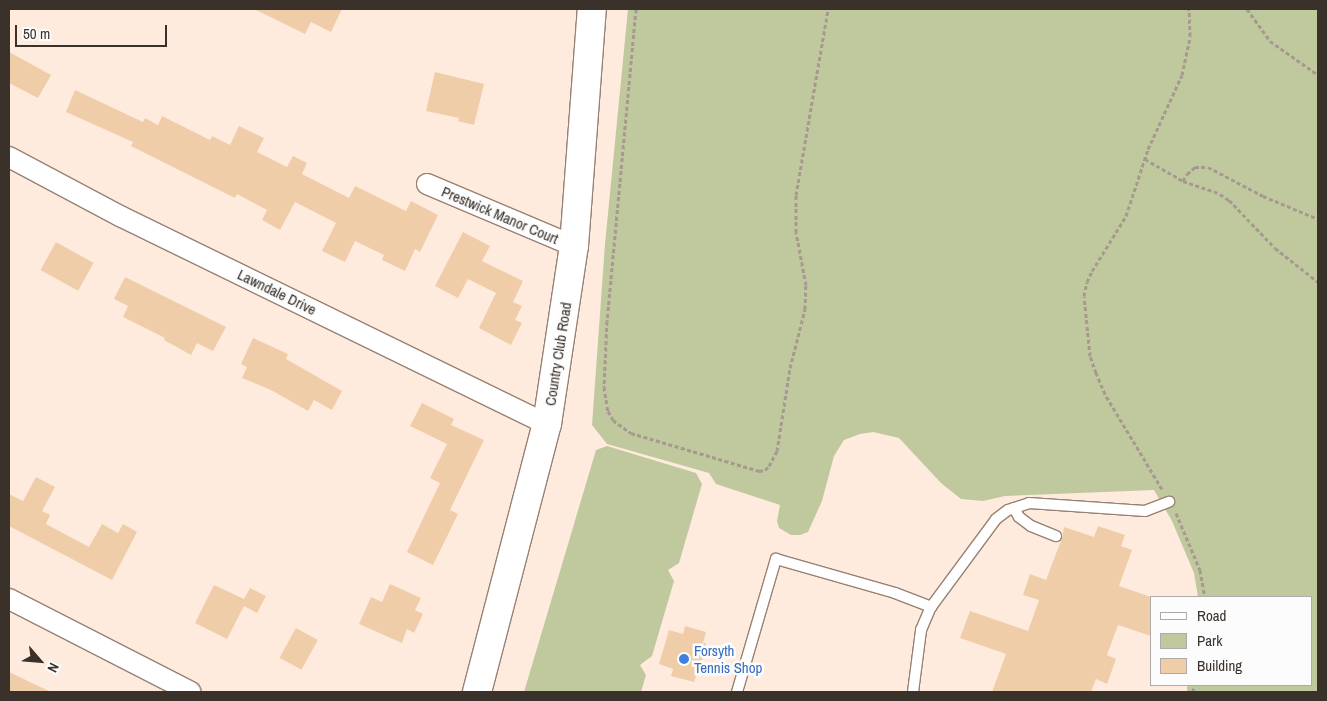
<!DOCTYPE html>
<html>
<head>
<meta charset="utf-8">
<style>
	body { margin:0 }
	#map { position:relative; width:1327px; height:701px; overflow:hidden; background:#feebde; font-family:"Archivo Narrow",sans-serif }
	div>[style] { position:absolute }
	.green>* { inset:0; background:#c0c99d }
	.building>* { inset:0; background:#f0cda9; transform-origin:0 0 }
	.path>* { height:3px; margin-top:-1.5px; transform-origin:0; background:repeating-linear-gradient(90deg,#a7998f 0 4px,transparent 0 6.5px) }
	.roads { filter:drop-shadow(1px 0 #978173) drop-shadow(-1px 0 #978173) drop-shadow(0 1px #978173) drop-shadow(0 -1px #978173) }
	.service>* { height:10px; margin:-5px; padding:0 5px; transform-origin:5px; border-radius:5px; background:#fff }
	.minor>* { height:20px; margin:-10px; padding:0 10px; transform-origin:10px; border-radius:10px; background:#fff }
	.secondary>* { height:28px; margin:-14px; padding:0 14px; transform-origin:14px; border-radius:14px; background:#fff }
	.dots>* { width:14px; height:14px; translate:-50% -50%; box-sizing:border-box; border:2px solid #fcfcfc; border-radius:50% }
	span { translate:-50% -50%; white-space:nowrap; text-align:center; line-height:1.15; -webkit-text-stroke:5px #fcfcfc; paint-order:stroke }
	.street-label { font-size:15px; color:#3a312b }
	.shop-label { font-size:15px; color:#366cbe }
	.left { translate:0 -50%; text-align:left }
	.frame { position:absolute; inset:0; border:10px solid #3a312b; pointer-events:none }
	.legend { position:absolute; left:1150px; top:596px; width:162px; height:90px; box-sizing:border-box; background:#fcfcfc; border:1px solid #aeaba8; margin:0; padding:6px 9px; list-style:none; font-size:15px; color:#3a312b }
	.legend li { display:flex; align-items:center; gap:10px; height:25px }
	.legend b { width:25px; border:1px solid #aeaba8 }
	.north { position:absolute; left:15px; top:636px; width:50px; height:50px; -webkit-text-stroke:4px #fcfcfc; paint-order:stroke; rotate:117deg; font-size:14px; font-weight:700; line-height:20px; text-align:center; color:#3a312b }
	.north::after { content:''; display:block; margin:auto; width:18px; height:22px; background:#3a312b; clip-path:polygon(50% 0,100% 100%,50% 72%,0 100%) }
	.scale { position:absolute; left:15px; top:25px; width:152px; height:22px; box-sizing:border-box; border:2px solid #3a312b; border-top:0; padding-left:6px; font-size:15px; line-height:18px; white-space:nowrap; color:#3a312b; -webkit-text-stroke:4px #fcfcfc; paint-order:stroke }
</style>
</head>
<body>
<div id="map">
	<div class="green">
		<i style="clip-path:polygon(628px 9px,1318px 9px,1318px 692px,1187px 692px,1187px 685px,1311px 685px,1311px 597px,1198px 597px,1194px 573px,1172px 521px,1154px 490px,1005px 496px,983px 501px,961px 499px,941px 483px,899px 438px,873px 432px,860px 434px,844px 440px,834px 456px,822px 501px,808px 532px,800px 535px,791px 535px,779px 528px,777px 521px,780px 505px,716px 484px,709px 473px,607px 444px,592px 425px,605px 244px)"></i>
		<i style="clip-path:polygon(607px 446px,696px 473px,702px 484px,679px 563px,668px 570px,674px 581px,652px 656px,640px 665px,646px 675px,641px 692px,524px 692px,596px 450px)"></i>
	</div>
	<div class="building">
		<i style="clip-path:polygon(254px 9px,342px 9px,331px 32px,311px 22px,305px 34px)"></i>
		<i style="clip-path:polygon(9px 52px,51px 75px,38px 98px,9px 83px)"></i>
		<i style="clip-path:polygon(435px 72px,484px 84px,474px 125px,458px 121px,459px 118px,426px 111px)"></i>
		<i style="clip-path:polygon(75px 90px,143px 122px,145px 118px,158px 125px,162px 116px,210px 140px,212px 136px,230px 145px,239px 126px,264px 138px,257px 152px,287px 167px,293px 156px,307px 163px,302px 174px,349px 198px,355px 186px,406px 211px,411px 201px,438px 215px,420px 252px,415px 249px,405px 271px,382px 260px,384px 255px,355px 241px,345px 262px,322px 251px,336px 223px,295px 202px,280px 230px,262px 220px,267px 210px,237px 194px,235px 198px,131px 146px,133px 142px,66px 112px)"></i>
		<i style="clip-path:polygon(463px 232px,490px 246px,482px 261px,523px 281px,513px 302px,522px 306px,515px 320px,522px 323px,511px 345px,479px 328px,496px 293px,468px 279px,458px 298px,435px 286px)"></i>
		<i style="left:56px;top:242px;width:43px;height:32px;rotate:29deg"></i>
		<i style="clip-path:polygon(125px 277px,226px 327px,213px 351px,197px 343px,191px 355px,164px 340px,165px 338px,123px 317px,128px 306px,114px 299px)"></i>
		<i style="clip-path:polygon(253px 338px,288px 354px,286px 359px,342px 391px,332px 410px,314px 400px,308px 411px,271px 390px,242px 378px,247px 367px,241px 364px)"></i>
		<i style="clip-path:polygon(422px 403px,454px 419px,451px 425px,484px 440px,450px 510px,458px 514px,433px 565px,407px 552px,440px 483px,430px 478px,447px 444px,410px 426px)"></i>
		<i style="clip-path:polygon(36px 477px,55px 487px,42px 511px,50px 515px,46px 524px,89px 547px,102px 524px,118px 533px,123px 524px,137px 532px,112px 580px,9px 526px,9px 494px,23px 501px)"></i>
		<i style="clip-path:polygon(1098px 526px,1125px 535px,1121px 546px,1132px 550px,1119px 586px,1151px 597px,1151px 636px,1118px 625px,1107px 655px,1116px 659px,1107px 684px,1096px 679px,1091px 692px,992px 692px,1006px 654px,960px 638px,970px 611px,1028px 631px,1039px 600px,1023px 595px,1030px 574px,1046px 580px,1062px 538px,1064px 527px,1094px 537px)"></i>
		<i style="clip-path:polygon(390px 584px,421px 598px,415px 610px,423px 614px,414px 633px,407px 629px,402px 643px,359px 624px,371px 597px,382px 602px)"></i>
		<i style="clip-path:polygon(214px 585px,244px 599px,250px 588px,266px 596px,257px 613px,244px 606px,227px 639px,195px 623px)"></i>
		<i style="clip-path:polygon(685px 626px,706px 632px,703px 643px,706px 643px,705px 652px,694px 682px,671px 676px,673px 669px,659px 664px,669px 630px,683px 634px)"></i>
		<i style="left:296px;top:628px;width:25px;height:34px;rotate:29deg"></i>
		<i style="clip-path:polygon(9px 672px,51px 692px,9px 692px)"></i>
	</div>
	<div class="path">
		<i style="left:636px;top:9px;width:313px;rotate:95.3deg"></i>
		<i style="left:607px;top:321px;width:66px;rotate:92.6deg"></i>
		<i style="left:604px;top:387px;width:24px;rotate:81deg"></i>
		<i style="left:608px;top:411px;width:10px;rotate:61deg"></i>
		<i style="left:613px;top:420px;width:22px;rotate:36deg"></i>
		<i style="left:631px;top:433px;width:134px;rotate:16.5deg"></i>
		<i style="left:759px;top:471px;width:6px;rotate:-9deg"></i>
		<i style="left:765px;top:470px;width:6px;rotate:-45deg"></i>
		<i style="left:769px;top:466px;width:17px;rotate:-62deg"></i>
		<i style="left:777px;top:451px;width:84px;rotate:-81.1deg"></i>
		<i style="left:790px;top:368px;width:61px;rotate:-75.7deg"></i>
		<i style="left:805px;top:309px;width:24px;rotate:-88deg"></i>
		<i style="left:806px;top:285px;width:54px;rotate:-100.7deg"></i>
		<i style="left:796px;top:232px;width:37px;rotate:-90deg"></i>
		<i style="left:796px;top:195px;width:189px;rotate:-80.2deg"></i>
		<i style="left:1247px;top:9px;width:39px;rotate:54deg"></i>
		<i style="left:1270px;top:41px;width:59px;rotate:35.3deg"></i>
		<i style="left:1145px;top:159px;width:44px;rotate:30.1deg"></i>
		<i style="left:1183px;top:181px;width:39px;rotate:19deg"></i>
		<i style="left:1220px;top:194px;width:11px;rotate:34deg"></i>
		<i style="left:1229px;top:200px;width:66px;rotate:46.2deg"></i>
		<i style="left:1275px;top:248px;width:55px;rotate:38.3deg"></i>
		<i style="left:1183px;top:181px;width:8px;rotate:-60deg"></i>
		<i style="left:1187px;top:174px;width:11px;rotate:-41deg"></i>
		<i style="left:1195px;top:167px;width:13px"></i>
		<i style="left:1208px;top:167px;width:62px;rotate:27.8deg"></i>
		<i style="left:1263px;top:196px;width:60px;rotate:22.7deg"></i>
		<i style="left:1162px;top:489px;width:111px;rotate:-121deg"></i>
		<i style="left:1105px;top:394px;width:23px;rotate:-113deg"></i>
		<i style="left:1096px;top:373px;width:18px;rotate:-109deg"></i>
		<i style="left:1090px;top:356px;width:60px;rotate:-95.7deg"></i>
		<i style="left:1084px;top:296px;width:14px;rotate:-78deg"></i>
		<i style="left:1087px;top:282px;width:12px;rotate:-66deg"></i>
		<i style="left:1092px;top:271px;width:65px;rotate:-58.3deg"></i>
		<i style="left:1126px;top:216px;width:71px;rotate:-71.8deg"></i>
		<i style="left:1148px;top:149px;width:81px;rotate:-65.3deg"></i>
		<i style="left:1182px;top:75px;width:40px;rotate:-78deg"></i>
		<i style="left:1190px;top:36px;width:27px;rotate:-92deg"></i>
		<i style="left:1176px;top:513px;width:62px;rotate:67.2deg"></i>
		<i style="left:1200px;top:570px;width:27px;rotate:80deg"></i>
		<i style="left:1193px;top:692px;width:7px;rotate:-82deg"></i>
	</div>
	<div class="roads">
		<div class="service">
			<i style="left:1014px;top:508px;width:10px;rotate:61deg"></i>
			<i style="left:1019px;top:517px;width:15px;rotate:37deg"></i>
			<i style="left:1031px;top:526px;width:27px;rotate:22deg"></i>
			<i style="left:737px;top:692px;width:139px;rotate:-73.7deg"></i>
			<i style="left:776px;top:559px;width:124px;rotate:15.9deg"></i>
			<i style="left:895px;top:593px;width:39px;rotate:21deg"></i>
			<i style="left:913px;top:692px;width:63px;rotate:-82.6deg"></i>
			<i style="left:921px;top:630px;width:25px;rotate:-67deg"></i>
			<i style="left:931px;top:607px;width:109px;rotate:-53.5deg"></i>
			<i style="left:996px;top:519px;width:15px;rotate:-37deg"></i>
			<i style="left:1008px;top:510px;width:22px;rotate:-18deg"></i>
			<i style="left:1029px;top:503px;width:116px;rotate:3.9deg"></i>
			<i style="left:1145px;top:511px;width:26px;rotate:-21deg"></i>
		</div>
		<div class="minor">
			<i style="left:9px;top:157px;width:126px;rotate:28deg"></i>
			<i style="left:120px;top:216px;width:475px;rotate:26deg"></i>
			<i style="left:427px;top:184px;width:160px;rotate:22.9deg"></i>
			<i style="left:9px;top:599px;width:204px;rotate:27.1deg"></i>
		</div>
		<div class="secondary">
			<i style="left:477px;top:692px;width:277px;rotate:-75.4deg"></i>
			<i style="left:547px;top:424px;width:180px;rotate:-81.4deg"></i>
			<i style="left:574px;top:246px;width:238px;rotate:-85.7deg"></i>
		</div>
	</div>
	<div class="dots">
		<i style="left:684px;top:659px;background:#3f7fe0"></i>
	</div>
	<div class="street-label">
		<span style="left:500px;top:215px;rotate:23deg">Prestwick Manor Court</span>
		<span style="left:277px;top:292px;rotate:26deg">Lawndale Drive</span>
		<span style="left:558px;top:354px;rotate:-81deg">Country Club Road</span>
	</div>
	<div class="shop-label">
		<span class="left" style="left:694px;top:659px">Forsyth<br>Tennis Shop</span>
	</div>
	<div class="frame"></div>
	<ul class="legend">
	<li><b style="height:6px;background:#fff"></b>Road</li>
	<li><b style="height:14px;background:#c0c99d"></b>Park</li>
	<li><b style="height:14px;background:#f0cda9"></b>Building</li>
	</ul>
	<div class="north">N</div>
	<div class="scale">50 m</div>
</div>
</body>
</html>
